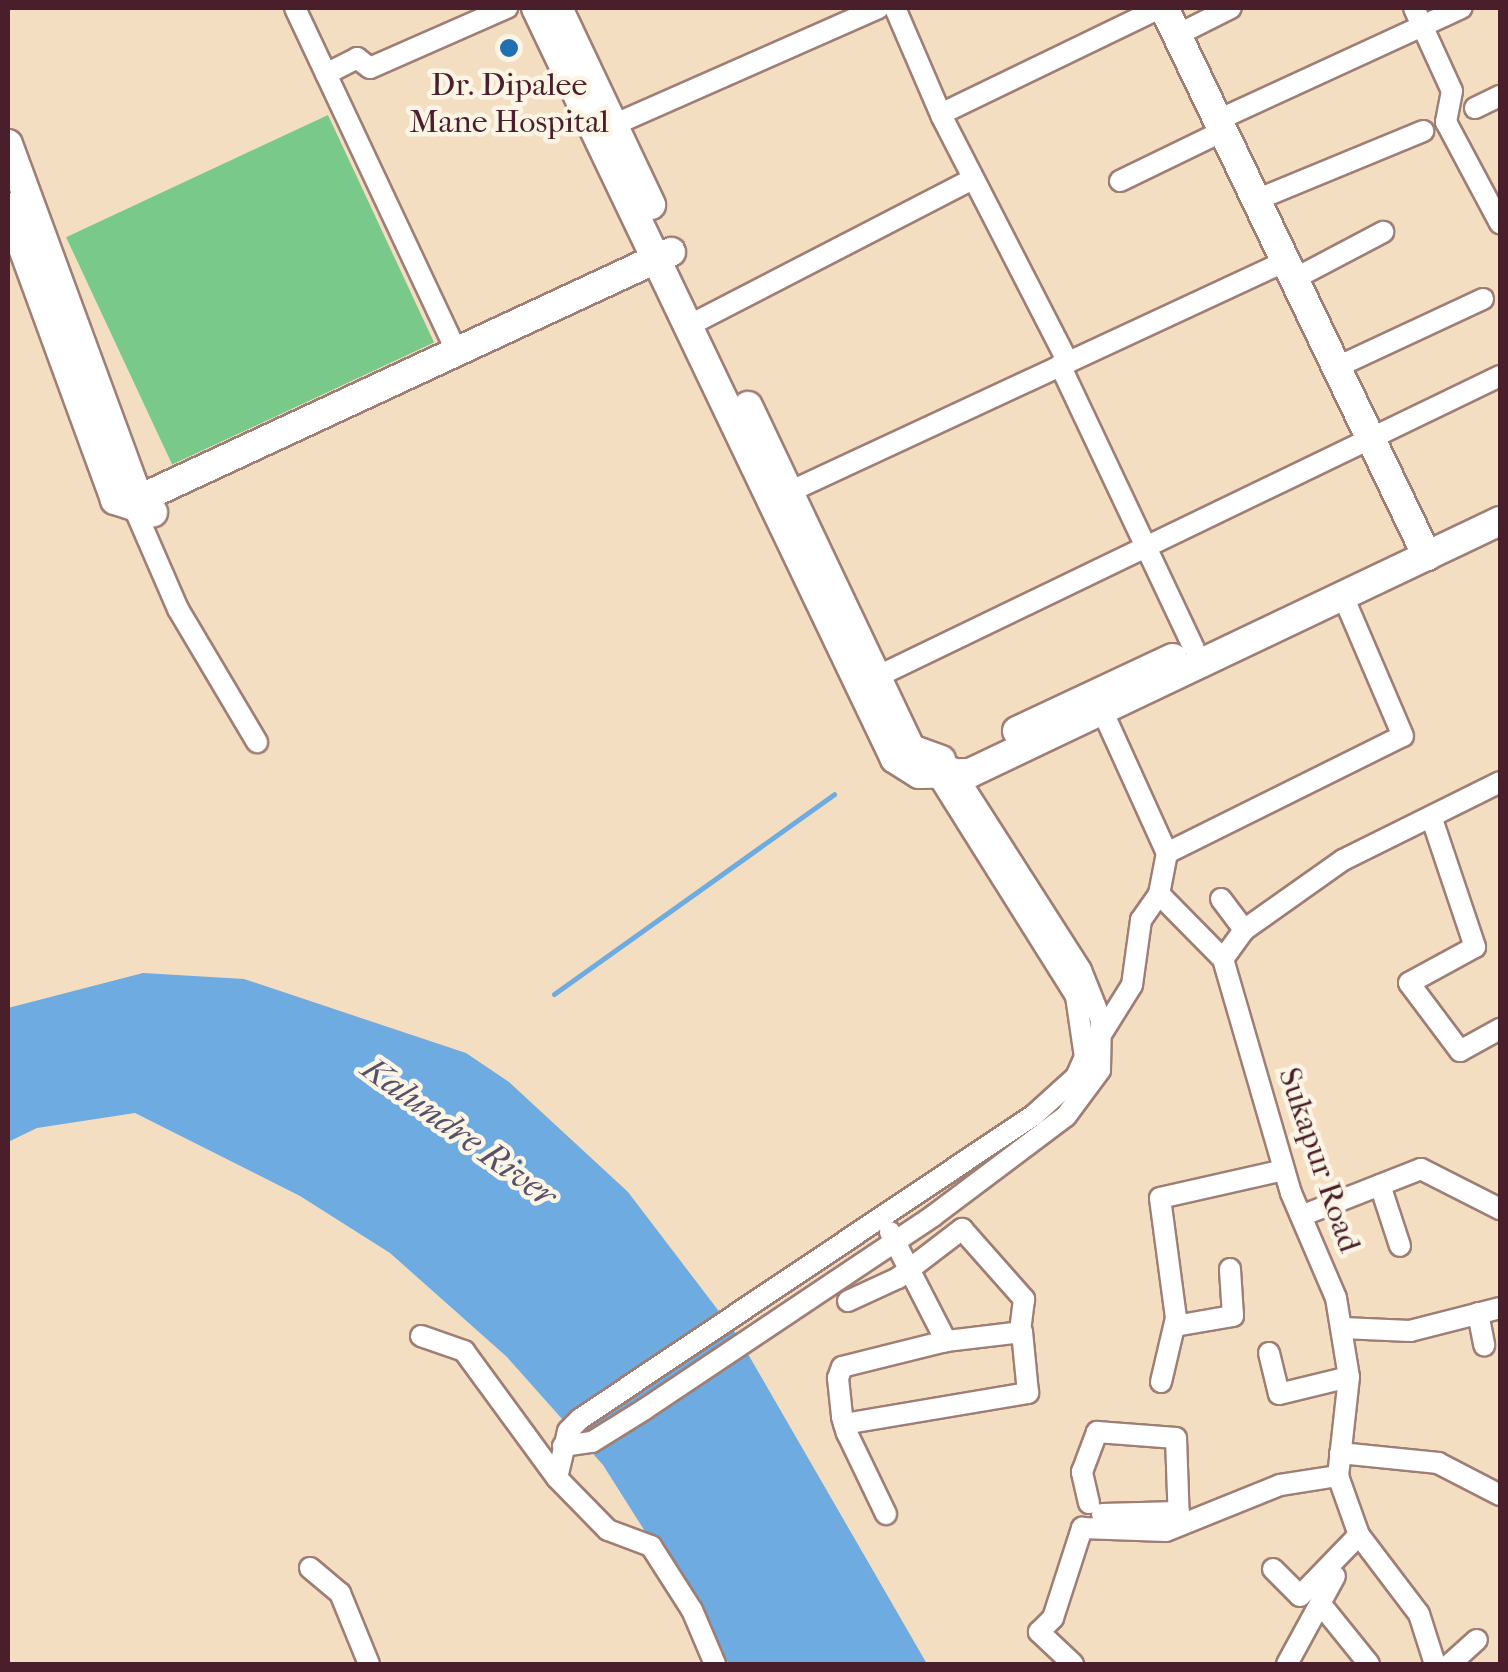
<!DOCTYPE html>
<html>
<head>
<meta charset="utf-8">
<style>
	body { margin:0 }
	#map { position:relative; width:1508px; height:1672px; overflow:hidden; background:#f4dec1; font-family:"IM FELL French Canon",serif }
	div>[style] { position:absolute }
	.green>* { inset:0; background:#79c98b; transform-origin:0 0 }
	.water>* { inset:0; background:#6dabe0 }
	.stream>* { height:5px; margin:-2.5px; padding:0 2.5px; transform-origin:2.5px; border-radius:2.5px; background:#6dabe0 }
	.roads { filter:drop-shadow(2px 0 #9f7e76) drop-shadow(-2px 0 #9f7e76) drop-shadow(0 2px #9f7e76) drop-shadow(0 -2px #9f7e76) }
	.street>* { height:20px; margin:-10px; padding:0 10px; transform-origin:10px; border-radius:10px; background:#fff }
	.secondary>* { height:28px; margin:-14px; padding:0 14px; transform-origin:14px; border-radius:14px; background:#fff }
	.dots>* { width:28px; height:28px; translate:-50% -50%; box-sizing:border-box; border:5px solid #fcf5e5; border-radius:50% }
	span { translate:-50% -50%; white-space:nowrap; text-align:center; line-height:1.15; -webkit-text-stroke:9px #fcf5e5; paint-order:stroke }
	.poi-label { font-size:32px; color:#4a1f2b }
	.street-label { font-size:32px; color:#4a1f2b }
	.water-label { font-size:35px; color:#56506a; font-style:italic }
	.frame { position:absolute; inset:0; border:10px solid #4a1f2b; pointer-events:none }
</style>
</head>
<body>
<div id="map">
	<div class="green">
		<i style="left:328px;top:115px;width:251px;height:289px;rotate:65deg"></i>
	</div>
	<div class="water">
		<i style="clip-path:polygon(143px 973px,244px 979px,466px 1053px,509px 1082px,628px 1192px,737px 1335px,927px 1664px,729px 1664px,603px 1465px,507px 1357px,390px 1253px,300px 1196px,135px 1113px,37px 1128px,8px 1142px,8px 1008px)"></i>
	</div>
	<div class="stream">
		<i style="left:554px;top:994px;width:344px;rotate:-35.5deg"></i>
	</div>
	<div class="roads">
		<div class="street">
			<i style="left:295px;top:8px;width:381px;rotate:64.8deg"></i>
			<i style="left:895px;top:8px;width:119px;rotate:66.7deg"></i>
			<i style="left:942px;top:117px;width:276px;rotate:62.8deg"></i>
			<i style="left:1414px;top:8px;width:91px;rotate:65.4deg"></i>
			<i style="left:1452px;top:91px;width:32px;rotate:101deg"></i>
			<i style="left:1446px;top:122px;width:115px;rotate:61.9deg"></i>
			<i style="left:1177px;top:35px;width:60px;rotate:-26.6deg"></i>
			<i style="left:326px;top:74px;width:35px;rotate:-27deg"></i>
			<i style="left:357px;top:58px;width:16px;rotate:38deg"></i>
			<i style="left:370px;top:68px;width:150px;rotate:-23.7deg"></i>
			<i style="left:1475px;top:108px;width:28px;rotate:-26deg"></i>
			<i style="left:951px;top:109px;width:232px;rotate:-25.8deg"></i>
			<i style="left:1218px;top:120px;width:268px;rotate:-24.7deg"></i>
			<i style="left:602px;top:130px;width:302px;rotate:-23.8deg"></i>
			<i style="left:1120px;top:181px;width:114px;rotate:-25.9deg"></i>
			<i style="left:1256px;top:200px;width:181px;rotate:-22.4deg"></i>
			<i style="left:1294px;top:279px;width:101px;rotate:-27.8deg"></i>
			<i style="left:688px;top:326px;width:321px;rotate:-27.3deg"></i>
			<i style="left:1060px;top:365px;width:313px;rotate:64.7deg"></i>
			<i style="left:1337px;top:367px;width:161px;rotate:-25deg"></i>
			<i style="left:789px;top:492px;width:548px;rotate:-24.93deg"></i>
			<i style="left:135px;top:510px;width:108px;rotate:66.5deg"></i>
			<i style="left:178px;top:609px;width:155px;rotate:59.3deg"></i>
			<i style="left:866px;top:682px;width:704px;rotate:-25.76deg"></i>
			<i style="left:1097px;top:699px;width:169px;rotate:65.6deg"></i>
			<i style="left:1167px;top:853px;width:42px;rotate:101deg"></i>
			<i style="left:1159px;top:894px;width:91px;rotate:45.4deg"></i>
			<i style="left:1223px;top:959px;width:244px;rotate:73.8deg"></i>
			<i style="left:1291px;top:1193px;width:114px;rotate:66.8deg"></i>
			<i style="left:1336px;top:1298px;width:80px;rotate:80.7deg"></i>
			<i style="left:1349px;top:1377px;width:100px;rotate:96.3deg"></i>
			<i style="left:1338px;top:1476px;width:63px;rotate:70.4deg"></i>
			<i style="left:1359px;top:1535px;width:99px;rotate:52.8deg"></i>
			<i style="left:1419px;top:1614px;width:52px;rotate:72.3deg"></i>
			<i style="left:1432px;top:819px;width:135px;rotate:71.4deg"></i>
			<i style="left:1475px;top:947px;width:75px;rotate:151.4deg"></i>
			<i style="left:1409px;top:983px;width:85px;rotate:53.1deg"></i>
			<i style="left:1460px;top:1051px;width:46px;rotate:-28.8deg"></i>
			<i style="left:1167px;top:853px;width:263px;rotate:-26.4deg"></i>
			<i style="left:1403px;top:736px;width:152px;rotate:-113.2deg"></i>
			<i style="left:1221px;top:899px;width:39px;rotate:53deg"></i>
			<i style="left:1223px;top:959px;width:36px;rotate:-54deg"></i>
			<i style="left:1244px;top:930px;width:121px;rotate:-35.3deg"></i>
			<i style="left:1343px;top:860px;width:175px;rotate:-26.4deg"></i>
			<i style="left:1102px;top:1033px;width:57px;rotate:-58deg"></i>
			<i style="left:1132px;top:985px;width:66px;rotate:-82.1deg"></i>
			<i style="left:1141px;top:920px;width:32px;rotate:-55deg"></i>
			<i style="left:1380px;top:1185px;width:64px;rotate:71.8deg"></i>
			<i style="left:1301px;top:1216px;width:129px;rotate:-21.4deg"></i>
			<i style="left:1421px;top:1169px;width:89px;rotate:26.9deg"></i>
			<i style="left:890px;top:1232px;width:123px;rotate:62.8deg"></i>
			<i style="left:848px;top:1301px;width:55px;rotate:-24.7deg"></i>
			<i style="left:898px;top:1278px;width:81px;rotate:-37.4deg"></i>
			<i style="left:962px;top:1229px;width:94px;rotate:48.5deg"></i>
			<i style="left:1024px;top:1299px;width:31px;rotate:97deg"></i>
			<i style="left:1478px;top:1313px;width:33px;rotate:79deg"></i>
			<i style="left:1175px;top:1326px;width:59px;rotate:-9.8deg"></i>
			<i style="left:1233px;top:1316px;width:47px;rotate:-93.7deg"></i>
			<i style="left:1343px;top:1328px;width:67px;rotate:2.6deg"></i>
			<i style="left:1410px;top:1331px;width:93px;rotate:-14.3deg"></i>
			<i style="left:421px;top:1336px;width:46px;rotate:19.2deg"></i>
			<i style="left:464px;top:1351px;width:157px;rotate:53.8deg"></i>
			<i style="left:557px;top:1478px;width:73px;rotate:45.6deg"></i>
			<i style="left:608px;top:1530px;width:46px;rotate:20.4deg"></i>
			<i style="left:651px;top:1546px;width:76px;rotate:57.4deg"></i>
			<i style="left:692px;top:1610px;width:59px;rotate:66.9deg"></i>
			<i style="left:1269px;top:1353px;width:42px;rotate:76.3deg"></i>
			<i style="left:1279px;top:1394px;width:72px;rotate:-13.7deg"></i>
			<i style="left:1161px;top:1382px;width:66px;rotate:-76.8deg"></i>
			<i style="left:1176px;top:1318px;width:121px;rotate:-97.6deg"></i>
			<i style="left:1160px;top:1198px;width:127px;rotate:-12.7deg"></i>
			<i style="left:844px;top:1424px;width:187px;rotate:-9.6deg"></i>
			<i style="left:1028px;top:1393px;width:61px;rotate:-95.6deg"></i>
			<i style="left:1022px;top:1332px;width:77px;rotate:173.2deg"></i>
			<i style="left:946px;top:1341px;width:107px;rotate:166deg"></i>
			<i style="left:842px;top:1367px;width:12px;rotate:110deg"></i>
			<i style="left:838px;top:1378px;width:39px;rotate:84deg"></i>
			<i style="left:842px;top:1417px;width:17px;rotate:73deg"></i>
			<i style="left:847px;top:1433px;width:90px;rotate:64.3deg"></i>
			<i style="left:563px;top:1446px;width:29px;rotate:-8deg"></i>
			<i style="left:592px;top:1442px;width:62px;rotate:-31.9deg"></i>
			<i style="left:645px;top:1409px;width:347px;rotate:-33.8deg"></i>
			<i style="left:933px;top:1216px;width:166px;rotate:-36.9deg"></i>
			<i style="left:1066px;top:1116px;width:57px;rotate:-53.5deg"></i>
			<i style="left:1100px;top:1070px;width:50px;rotate:-88.9deg"></i>
			<i style="left:1101px;top:1020px;width:54px;rotate:-111.8deg"></i>
			<i style="left:1081px;top:970px;width:241px;rotate:-122.6deg"></i>
			<i style="left:1340px;top:1453px;width:99px;rotate:5.8deg"></i>
			<i style="left:1438px;top:1463px;width:70px;rotate:27.3deg"></i>
			<i style="left:557px;top:1478px;width:48px;rotate:-76.8deg"></i>
			<i style="left:568px;top:1431px;width:17px;rotate:-45deg"></i>
			<i style="left:580px;top:1419px;width:546px;rotate:-33.81deg"></i>
			<i style="left:1034px;top:1115px;width:57px;rotate:-42.1deg"></i>
			<i style="left:1076px;top:1077px;width:22px;rotate:-66deg"></i>
			<i style="left:1085px;top:1057px;width:62px;rotate:-98.4deg"></i>
			<i style="left:1076px;top:996px;width:275px;rotate:-122.1deg"></i>
			<i style="left:1089px;top:1503px;width:32px;rotate:-103deg"></i>
			<i style="left:1082px;top:1472px;width:43px;rotate:-69.4deg"></i>
			<i style="left:1097px;top:1432px;width:79px;rotate:4.3deg"></i>
			<i style="left:1176px;top:1438px;width:86px;rotate:88deg"></i>
			<i style="left:1102px;top:1514px;width:77px;rotate:-1.5deg"></i>
			<i style="left:310px;top:1568px;width:39px;rotate:40deg"></i>
			<i style="left:340px;top:1593px;width:77px;rotate:67.8deg"></i>
			<i style="left:1273px;top:1569px;width:38px;rotate:45deg"></i>
			<i style="left:1300px;top:1596px;width:85px;rotate:-46deg"></i>
			<i style="left:1323px;top:1607px;width:73px;rotate:51.1deg"></i>
			<i style="left:1073px;top:1664px;width:47px;rotate:-136.7deg"></i>
			<i style="left:1039px;top:1632px;width:20px;rotate:-45deg"></i>
			<i style="left:1053px;top:1618px;width:95px;rotate:-72.1deg"></i>
			<i style="left:1082px;top:1528px;width:84px;rotate:2deg"></i>
			<i style="left:1166px;top:1531px;width:123px;rotate:-22deg"></i>
			<i style="left:1280px;top:1485px;width:59px;rotate:-8.8deg"></i>
			<i style="left:1287px;top:1664px;width:100px;rotate:-61.4deg"></i>
			<i style="left:1450px;top:1664px;width:36px;rotate:-42deg"></i>
		</div>
		<div class="secondary">
			<i style="left:536px;top:8px;width:832px;rotate:64.45deg"></i>
			<i style="left:895px;top:759px;width:28px;rotate:32deg"></i>
			<i style="left:919px;top:774px;width:51px;rotate:-1.1deg"></i>
			<i style="left:970px;top:773px;width:587px;rotate:-25.43deg"></i>
			<i style="left:558px;top:8px;width:218px;rotate:64.7deg"></i>
			<i style="left:1164px;top:8px;width:608px;rotate:64.36deg"></i>
			<i style="left:8px;top:144px;width:369px;rotate:69.8deg"></i>
			<i style="left:135px;top:490px;width:13px;rotate:29deg"></i>
			<i style="left:146px;top:496px;width:579px;rotate:-24.93deg"></i>
			<i style="left:8px;top:207px;width:312px;rotate:69.9deg"></i>
			<i style="left:115px;top:500px;width:40px;rotate:18deg"></i>
			<i style="left:748px;top:406px;width:380px;rotate:64.6deg"></i>
			<i style="left:911px;top:749px;width:32px;rotate:20deg"></i>
			<i style="left:1017px;top:731px;width:172px;rotate:-25.1deg"></i>
		</div>
	</div>
	<div class="dots">
		<i style="left:509px;top:48px;background:#1f6fb2"></i>
	</div>
	<div class="poi-label">
		<span style="left:509px;top:104px">Dr. Dipalee<br>Mane Hospital</span>
	</div>
	<div class="street-label">
		<span style="left:1319px;top:1160px;rotate:71deg">Sukapur Road</span>
	</div>
	<div class="water-label">
		<span style="left:459px;top:1132px;rotate:36deg">Kalundre River</span>
	</div>
	<div class="frame"></div>
</div>
</body>
</html>
